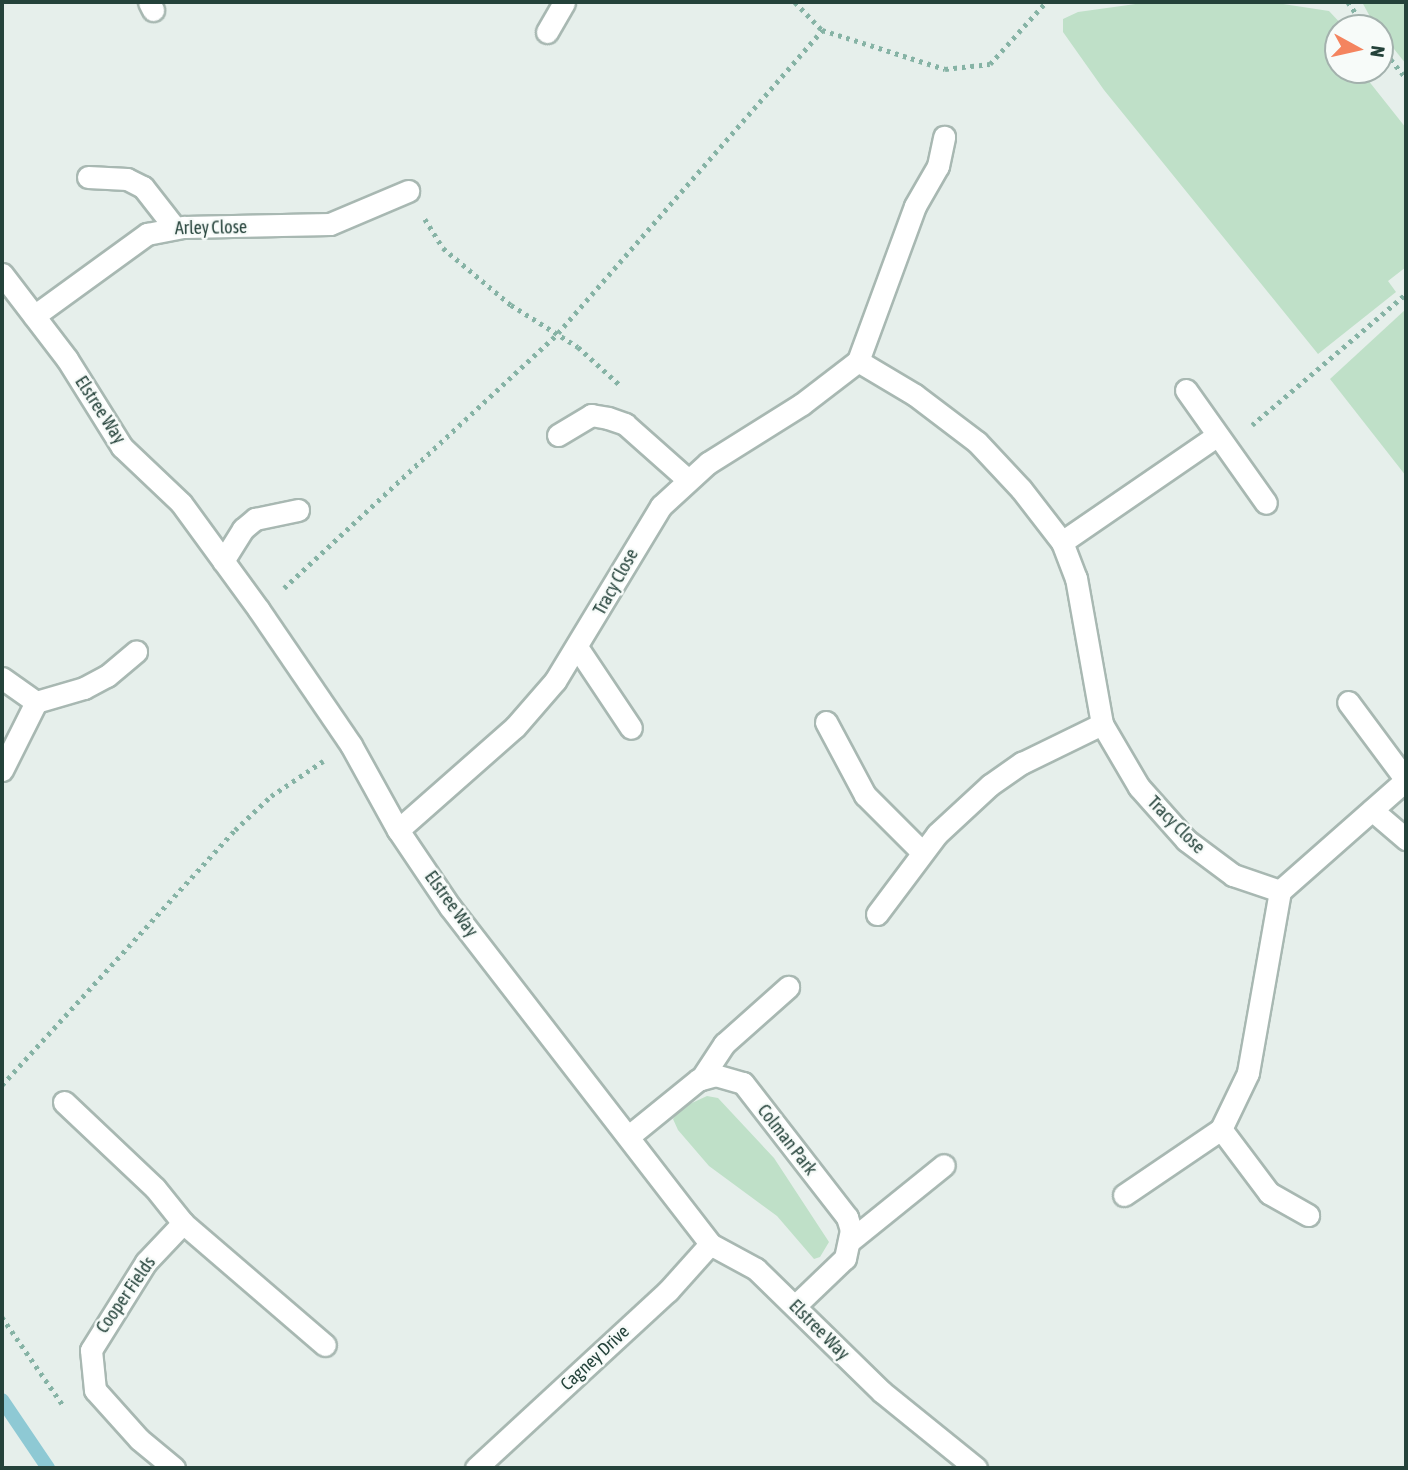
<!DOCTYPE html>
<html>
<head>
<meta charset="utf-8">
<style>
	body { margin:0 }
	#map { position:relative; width:1408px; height:1470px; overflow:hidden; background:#e6efeb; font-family:"Asap Condensed",sans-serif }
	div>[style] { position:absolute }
	.green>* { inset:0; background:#bfe0c8 }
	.stream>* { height:14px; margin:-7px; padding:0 7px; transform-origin:7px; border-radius:7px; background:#8ec9d4 }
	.path>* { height:4.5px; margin-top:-2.25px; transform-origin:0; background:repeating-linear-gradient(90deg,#86b3a5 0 3.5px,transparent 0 8.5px) }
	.roads { filter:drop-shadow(2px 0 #a8b8b2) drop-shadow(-2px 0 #a8b8b2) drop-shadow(0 2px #a8b8b2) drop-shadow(0 -2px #a8b8b2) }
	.minor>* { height:21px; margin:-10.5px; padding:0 10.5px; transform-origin:10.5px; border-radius:10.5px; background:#fff }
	span { translate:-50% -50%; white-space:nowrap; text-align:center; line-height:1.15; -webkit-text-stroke:5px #f7fbf9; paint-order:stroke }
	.street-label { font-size:18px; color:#24423a }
	.frame { position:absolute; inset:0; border:4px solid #24423a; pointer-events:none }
	.north { position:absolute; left:1324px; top:14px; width:70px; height:70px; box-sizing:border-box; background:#f7fbf9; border:2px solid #a3b1ad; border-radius:50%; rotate:98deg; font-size:19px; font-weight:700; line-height:28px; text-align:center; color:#24423a }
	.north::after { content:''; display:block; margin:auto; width:24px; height:32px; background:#f4845f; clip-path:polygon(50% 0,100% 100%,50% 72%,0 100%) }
</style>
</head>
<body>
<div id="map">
	<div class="green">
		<i style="clip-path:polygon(1150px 2px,1270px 2px,1329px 11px,1345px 28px,1338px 28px,1338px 70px,1360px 70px,1406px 128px,1406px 267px,1388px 281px,1396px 292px,1318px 354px,1104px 90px,1063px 32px,1063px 19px,1078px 12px)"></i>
		<i style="clip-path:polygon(1362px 2px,1406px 2px,1406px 64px,1374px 24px)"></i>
		<i style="clip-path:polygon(1406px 309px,1406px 476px,1330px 379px)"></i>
		<i style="clip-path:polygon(707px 1096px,718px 1098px,774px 1158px,829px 1242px,820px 1257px,814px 1259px,777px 1216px,709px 1166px,678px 1130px,673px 1119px,681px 1108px)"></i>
	</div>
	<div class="stream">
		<i style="left:2px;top:1400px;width:82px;rotate:55.9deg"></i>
	</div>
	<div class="path">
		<i style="left:795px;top:2px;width:39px;rotate:46deg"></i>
		<i style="left:822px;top:30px;width:129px;rotate:17.6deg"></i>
		<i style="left:945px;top:69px;width:45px;rotate:-6.3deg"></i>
		<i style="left:990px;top:64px;width:84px;rotate:-47.9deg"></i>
		<i style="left:1348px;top:2px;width:32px;rotate:55deg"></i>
		<i style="left:1380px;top:46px;width:41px;rotate:50.9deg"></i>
		<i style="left:425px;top:219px;width:34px;rotate:58deg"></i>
		<i style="left:443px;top:248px;width:89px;rotate:40deg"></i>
		<i style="left:511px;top:305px;width:79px;rotate:32.1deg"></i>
		<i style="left:578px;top:347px;width:58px;rotate:42.2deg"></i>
		<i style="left:1252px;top:425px;width:202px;rotate:-40.4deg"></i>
		<i style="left:284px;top:588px;width:374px;rotate:-42.9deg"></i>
		<i style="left:558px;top:333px;width:402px;rotate:-48.9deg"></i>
		<i style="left:2px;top:1085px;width:345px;rotate:-47.6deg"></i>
		<i style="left:235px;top:830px;width:50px;rotate:-43.4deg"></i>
		<i style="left:271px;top:796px;width:63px;rotate:-33.9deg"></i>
		<i style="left:2px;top:1317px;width:107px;rotate:55.3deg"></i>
	</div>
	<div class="roads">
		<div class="minor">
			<i style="left:149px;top:2px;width:9px;rotate:63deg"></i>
			<i style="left:547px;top:32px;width:34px;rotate:-60deg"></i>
			<i style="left:88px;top:177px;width:39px;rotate:3deg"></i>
			<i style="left:127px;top:179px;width:18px;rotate:27deg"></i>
			<i style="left:143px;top:187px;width:52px;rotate:52deg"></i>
			<i style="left:2px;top:274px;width:107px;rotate:52.6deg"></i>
			<i style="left:67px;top:359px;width:104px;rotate:58deg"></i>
			<i style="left:122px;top:447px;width:81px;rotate:43.5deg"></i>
			<i style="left:181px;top:503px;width:132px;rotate:53.9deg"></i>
			<i style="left:259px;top:610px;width:163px;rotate:55.7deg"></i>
			<i style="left:351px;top:745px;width:97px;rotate:61.1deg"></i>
			<i style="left:398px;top:830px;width:93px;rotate:56deg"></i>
			<i style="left:450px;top:907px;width:426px;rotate:52.3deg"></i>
			<i style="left:710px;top:1244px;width:52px;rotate:28.5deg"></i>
			<i style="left:756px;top:1269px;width:176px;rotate:44.3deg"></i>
			<i style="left:882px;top:1392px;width:121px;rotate:39deg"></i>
			<i style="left:34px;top:316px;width:140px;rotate:-36deg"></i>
			<i style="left:147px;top:234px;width:38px;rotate:-11deg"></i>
			<i style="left:184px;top:227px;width:146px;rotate:-1.2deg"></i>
			<i style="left:330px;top:224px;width:85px;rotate:-22.9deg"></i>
			<i style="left:858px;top:361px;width:66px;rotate:30.8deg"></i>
			<i style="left:915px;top:395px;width:78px;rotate:37.2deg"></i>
			<i style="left:977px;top:442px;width:64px;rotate:46.9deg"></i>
			<i style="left:1021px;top:489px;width:67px;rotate:52.3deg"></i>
			<i style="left:1062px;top:542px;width:39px;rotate:69deg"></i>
			<i style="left:1076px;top:578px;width:148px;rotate:79.9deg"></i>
			<i style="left:1102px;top:724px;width:73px;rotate:59.6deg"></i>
			<i style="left:1139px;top:787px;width:71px;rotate:48.4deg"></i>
			<i style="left:1186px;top:840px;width:59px;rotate:36.7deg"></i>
			<i style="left:1233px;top:875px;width:50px;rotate:18.8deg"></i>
			<i style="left:1280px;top:891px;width:185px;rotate:100deg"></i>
			<i style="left:1248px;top:1073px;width:62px;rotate:115.7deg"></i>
			<i style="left:1186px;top:390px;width:138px;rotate:54.7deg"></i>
			<i style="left:558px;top:435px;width:39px;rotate:-31deg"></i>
			<i style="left:591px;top:415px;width:17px;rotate:10deg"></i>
			<i style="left:608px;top:418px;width:18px;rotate:19deg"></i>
			<i style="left:625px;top:424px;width:84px;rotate:41.6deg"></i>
			<i style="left:1062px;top:542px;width:187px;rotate:-34.5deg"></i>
			<i style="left:223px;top:561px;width:38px;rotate:-58deg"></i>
			<i style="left:243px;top:529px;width:16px;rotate:-40deg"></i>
			<i style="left:255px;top:519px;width:44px;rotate:-11.8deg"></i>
			<i style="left:577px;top:647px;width:97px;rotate:56.3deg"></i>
			<i style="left:2px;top:678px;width:42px;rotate:35.2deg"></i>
			<i style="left:826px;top:722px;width:83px;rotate:61.9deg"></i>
			<i style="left:865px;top:795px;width:81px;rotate:45deg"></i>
			<i style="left:2px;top:770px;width:76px;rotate:-63.4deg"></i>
			<i style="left:36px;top:702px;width:50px;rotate:-16.3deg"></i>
			<i style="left:84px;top:688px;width:26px;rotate:-28deg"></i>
			<i style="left:107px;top:676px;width:38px;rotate:-40deg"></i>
			<i style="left:1372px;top:810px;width:45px;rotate:40.5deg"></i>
			<i style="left:398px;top:830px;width:156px;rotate:-41.4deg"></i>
			<i style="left:515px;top:727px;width:61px;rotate:-49deg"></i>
			<i style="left:555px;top:681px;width:205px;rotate:-58.8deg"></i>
			<i style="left:661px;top:506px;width:64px;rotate:-42.5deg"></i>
			<i style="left:708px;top:463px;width:111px;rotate:-32.1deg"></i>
			<i style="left:802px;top:404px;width:71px;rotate:-37.5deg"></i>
			<i style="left:858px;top:361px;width:165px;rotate:-69.8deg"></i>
			<i style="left:915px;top:206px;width:46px;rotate:-60.1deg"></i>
			<i style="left:938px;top:166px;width:30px;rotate:-78deg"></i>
			<i style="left:1280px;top:891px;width:168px;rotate:-41.4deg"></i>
			<i style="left:1406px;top:780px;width:97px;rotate:-126.6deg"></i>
			<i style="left:877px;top:914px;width:100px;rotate:-53.1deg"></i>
			<i style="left:937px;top:834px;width:72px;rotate:-42.8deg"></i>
			<i style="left:990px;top:785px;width:39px;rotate:-35deg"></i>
			<i style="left:1022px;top:763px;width:89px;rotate:-26deg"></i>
			<i style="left:701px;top:1079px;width:42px;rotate:-56.7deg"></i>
			<i style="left:724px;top:1044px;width:86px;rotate:-41.7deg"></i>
			<i style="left:64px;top:1102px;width:125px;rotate:43.4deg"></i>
			<i style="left:155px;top:1188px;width:45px;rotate:51.3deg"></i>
			<i style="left:183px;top:1223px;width:187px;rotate:40.7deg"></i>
			<i style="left:1221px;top:1129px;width:80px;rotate:53.1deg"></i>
			<i style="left:1269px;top:1193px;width:45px;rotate:29.4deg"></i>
			<i style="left:629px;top:1136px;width:89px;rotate:-39.1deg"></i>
			<i style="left:698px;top:1080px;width:18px;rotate:-16deg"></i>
			<i style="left:715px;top:1075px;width:29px;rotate:16deg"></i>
			<i style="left:743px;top:1083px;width:170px;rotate:52.2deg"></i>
			<i style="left:847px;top:1217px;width:14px;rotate:73deg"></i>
			<i style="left:851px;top:1230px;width:29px;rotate:102deg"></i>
			<i style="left:845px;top:1258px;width:69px;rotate:136.2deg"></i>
			<i style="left:1124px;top:1195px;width:117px;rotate:-34.2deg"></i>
			<i style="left:851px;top:1240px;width:119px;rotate:-38.9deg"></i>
			<i style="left:174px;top:1468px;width:45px;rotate:-140.4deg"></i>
			<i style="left:139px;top:1439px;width:66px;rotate:-131.9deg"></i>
			<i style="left:95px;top:1390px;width:40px;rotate:-95.7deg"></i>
			<i style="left:91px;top:1350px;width:104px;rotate:-58deg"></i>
			<i style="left:146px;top:1262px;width:54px;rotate:-46.5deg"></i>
			<i style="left:476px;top:1468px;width:261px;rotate:-42.7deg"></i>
			<i style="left:668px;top:1291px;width:63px;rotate:-48.2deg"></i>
		</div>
	</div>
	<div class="street-label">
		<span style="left:211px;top:228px;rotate:-1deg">Arley Close</span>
		<span style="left:100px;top:410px;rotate:57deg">Elstree Way</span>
		<span style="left:616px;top:582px;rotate:-61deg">Tracy Close</span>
		<span style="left:1176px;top:825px;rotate:45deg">Tracy Close</span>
		<span style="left:451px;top:904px;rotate:54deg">Elstree Way</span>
		<span style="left:787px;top:1140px;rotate:52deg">Colman Park</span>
		<span style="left:126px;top:1295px;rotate:-55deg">Cooper Fields</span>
		<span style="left:819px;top:1330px;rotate:45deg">Elstree Way</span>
		<span style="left:595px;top:1358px;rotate:-43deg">Cagney Drive</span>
	</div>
	<div class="frame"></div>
	<div class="north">N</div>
</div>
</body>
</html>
